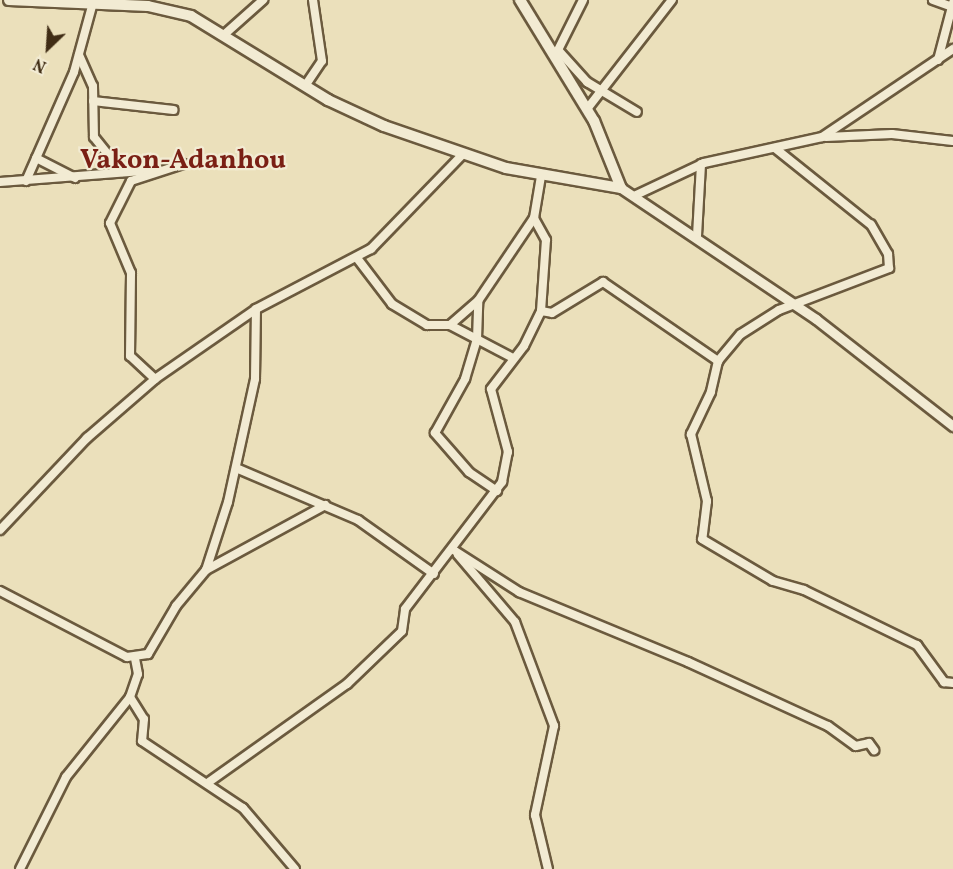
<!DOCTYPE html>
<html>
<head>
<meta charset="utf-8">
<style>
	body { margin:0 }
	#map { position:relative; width:953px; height:869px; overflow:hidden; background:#ebe0bb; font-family:Vollkorn,serif }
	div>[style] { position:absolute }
	.roads { filter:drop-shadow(2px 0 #6b5a3e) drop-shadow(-2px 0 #6b5a3e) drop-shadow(0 2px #6b5a3e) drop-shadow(0 -2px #6b5a3e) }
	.minor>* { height:8px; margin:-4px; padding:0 4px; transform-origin:4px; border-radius:4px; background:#f2ebd3 }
	.tertiary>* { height:9px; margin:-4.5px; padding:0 4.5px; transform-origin:4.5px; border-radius:4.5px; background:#f2ebd3 }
	.secondary>* { height:10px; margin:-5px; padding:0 5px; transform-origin:5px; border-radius:5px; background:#f2ebd3 }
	span { translate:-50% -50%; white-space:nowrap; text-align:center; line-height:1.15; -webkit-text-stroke:4.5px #f2ebd3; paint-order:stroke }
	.quarter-label { font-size:27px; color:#7a1f14; font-weight:700 }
	.north { position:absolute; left:18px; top:18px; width:60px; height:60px; -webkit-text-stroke:4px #f2ebd3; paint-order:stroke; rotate:205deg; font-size:16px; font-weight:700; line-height:24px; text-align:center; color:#402d15 }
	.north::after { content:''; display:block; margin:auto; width:21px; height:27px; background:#402d15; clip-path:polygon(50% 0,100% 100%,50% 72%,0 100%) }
</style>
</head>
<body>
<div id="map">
	<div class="roads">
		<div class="minor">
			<i style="left:933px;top:0;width:20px;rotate:20deg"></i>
			<i style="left:226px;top:33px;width:50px;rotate:-41.7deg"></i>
			<i style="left:559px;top:51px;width:42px;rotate:47.9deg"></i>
			<i style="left:587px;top:82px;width:58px;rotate:31deg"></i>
			<i style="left:557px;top:52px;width:58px;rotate:-63.4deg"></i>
			<i style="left:79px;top:55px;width:34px;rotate:66deg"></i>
			<i style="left:93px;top:86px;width:51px;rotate:88.9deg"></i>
			<i style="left:94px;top:137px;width:45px;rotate:51.3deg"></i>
			<i style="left:938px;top:60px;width:59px;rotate:-75.3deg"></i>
			<i style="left:305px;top:86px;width:30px;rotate:-56deg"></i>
			<i style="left:322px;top:61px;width:62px;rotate:-98.4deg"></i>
			<i style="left:93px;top:101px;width:81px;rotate:6.4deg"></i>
			<i style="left:587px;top:109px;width:138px;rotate:-52.1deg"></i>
			<i style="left:826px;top:137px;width:66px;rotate:-2.6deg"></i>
			<i style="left:892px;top:134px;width:61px;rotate:6.5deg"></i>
			<i style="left:36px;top:158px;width:44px;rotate:27.1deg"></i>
			<i style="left:26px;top:181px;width:119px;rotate:-66.2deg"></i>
			<i style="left:74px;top:72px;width:68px;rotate:-74.7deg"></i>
			<i style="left:0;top:182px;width:156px;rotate:-4.4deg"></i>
			<i style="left:636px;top:195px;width:75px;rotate:-25.2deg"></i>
			<i style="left:704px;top:163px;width:121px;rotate:-12.4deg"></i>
			<i style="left:822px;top:137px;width:158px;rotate:-33.9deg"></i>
			<i style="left:697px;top:236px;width:72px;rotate:-86.8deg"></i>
			<i style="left:357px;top:258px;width:58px;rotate:52.7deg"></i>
			<i style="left:392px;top:304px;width:41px;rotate:31deg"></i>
			<i style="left:427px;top:325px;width:23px"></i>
			<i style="left:450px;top:325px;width:37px;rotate:-41deg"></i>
			<i style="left:541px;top:311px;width:11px;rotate:10deg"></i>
			<i style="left:552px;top:313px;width:60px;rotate:-31.3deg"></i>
			<i style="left:603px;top:282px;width:140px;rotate:34.5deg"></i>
			<i style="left:718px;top:361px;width:32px;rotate:103deg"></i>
			<i style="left:711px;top:392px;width:47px;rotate:115.5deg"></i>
			<i style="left:691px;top:434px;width:69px;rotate:76.6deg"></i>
			<i style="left:707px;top:501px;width:38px;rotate:97deg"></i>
			<i style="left:702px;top:539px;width:82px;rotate:30.6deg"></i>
			<i style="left:773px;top:581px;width:32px;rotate:16deg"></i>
			<i style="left:804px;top:590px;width:126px;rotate:26deg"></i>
			<i style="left:917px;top:645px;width:46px;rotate:53.9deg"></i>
			<i style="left:944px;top:682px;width:9px;rotate:6deg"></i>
			<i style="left:450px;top:325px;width:69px;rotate:27.7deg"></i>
			<i style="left:718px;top:361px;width:35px;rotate:-50deg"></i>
			<i style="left:741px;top:334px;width:45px;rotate:-32.3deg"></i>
			<i style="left:779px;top:310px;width:118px;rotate:-20.9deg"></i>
			<i style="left:889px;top:268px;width:14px;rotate:-94deg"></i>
			<i style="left:888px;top:254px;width:34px;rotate:-120deg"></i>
			<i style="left:871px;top:225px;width:123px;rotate:-141.3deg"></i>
			<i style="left:155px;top:379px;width:34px;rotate:-137deg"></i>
			<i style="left:130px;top:356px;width:83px;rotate:-89.3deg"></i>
			<i style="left:131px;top:273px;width:54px;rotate:-112.8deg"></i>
			<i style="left:110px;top:223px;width:47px;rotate:-63.4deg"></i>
			<i style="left:131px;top:181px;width:55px;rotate:-18.1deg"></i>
			<i style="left:236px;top:468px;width:133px;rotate:23.1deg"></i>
			<i style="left:358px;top:520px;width:93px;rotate:35.4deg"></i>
			<i style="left:497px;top:491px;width:34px;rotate:-146deg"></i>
			<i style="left:469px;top:472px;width:52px;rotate:-131.1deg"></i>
			<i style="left:435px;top:433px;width:62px;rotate:-60.9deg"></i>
			<i style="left:465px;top:379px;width:42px;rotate:-73.3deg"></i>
			<i style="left:477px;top:339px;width:38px;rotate:-88deg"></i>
			<i style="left:478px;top:301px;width:100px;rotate:-56deg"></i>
			<i style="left:0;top:530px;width:127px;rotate:-46.6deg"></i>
			<i style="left:87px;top:438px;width:90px;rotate:-40.9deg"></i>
			<i style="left:155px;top:379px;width:123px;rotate:-34.7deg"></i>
			<i style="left:256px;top:309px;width:130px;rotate:-27.6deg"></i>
			<i style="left:371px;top:249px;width:131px;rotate:-45.9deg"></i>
			<i style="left:452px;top:549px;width:80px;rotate:32.7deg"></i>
			<i style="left:519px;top:592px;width:183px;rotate:22.5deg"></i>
			<i style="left:688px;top:662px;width:154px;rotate:24.6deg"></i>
			<i style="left:828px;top:726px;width:34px;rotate:36deg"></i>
			<i style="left:856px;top:746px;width:13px;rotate:-13deg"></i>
			<i style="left:869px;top:743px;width:9px;rotate:54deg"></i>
			<i style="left:458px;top:555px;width:88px;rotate:49.6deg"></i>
			<i style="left:515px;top:622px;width:111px;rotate:69.4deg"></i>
			<i style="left:554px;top:726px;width:91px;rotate:102.1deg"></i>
			<i style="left:535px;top:815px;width:56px;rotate:76.5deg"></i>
			<i style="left:206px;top:570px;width:136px;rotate:-28.6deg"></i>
			<i style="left:0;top:591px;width:143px;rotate:27.5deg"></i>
			<i style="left:127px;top:657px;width:21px;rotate:-8deg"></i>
			<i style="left:148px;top:654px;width:56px;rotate:-59.7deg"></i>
			<i style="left:176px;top:606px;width:47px;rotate:-50.2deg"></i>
			<i style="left:206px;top:570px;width:71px;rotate:-72.1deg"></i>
			<i style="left:228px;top:502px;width:126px;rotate:-77.6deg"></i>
			<i style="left:255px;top:379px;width:70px;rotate:-89.2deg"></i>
			<i style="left:130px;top:697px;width:24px;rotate:-71deg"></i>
			<i style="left:138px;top:674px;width:16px;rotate:-101deg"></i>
			<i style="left:209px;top:782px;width:169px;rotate:-35.4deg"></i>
			<i style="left:347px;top:684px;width:76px;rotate:-43.9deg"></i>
			<i style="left:402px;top:631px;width:22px;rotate:-82deg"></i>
			<i style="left:405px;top:609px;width:160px;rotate:-52.6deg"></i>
			<i style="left:502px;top:482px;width:31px;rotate:-79deg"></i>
			<i style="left:508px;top:452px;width:65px;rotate:-105.1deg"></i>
			<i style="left:491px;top:389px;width:54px;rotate:-52.5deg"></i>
			<i style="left:524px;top:346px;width:39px;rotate:-64deg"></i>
			<i style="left:541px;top:311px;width:71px;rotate:-86deg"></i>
			<i style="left:546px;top:240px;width:25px;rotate:-119deg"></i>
			<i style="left:534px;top:218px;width:43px;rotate:-80.5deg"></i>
			<i style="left:20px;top:869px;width:103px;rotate:-63.4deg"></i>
			<i style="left:66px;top:777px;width:102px;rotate:-51.3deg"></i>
			<i style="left:130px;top:697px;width:26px;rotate:58deg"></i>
			<i style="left:144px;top:719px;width:22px;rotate:95deg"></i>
			<i style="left:142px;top:741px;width:121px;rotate:33.6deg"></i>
			<i style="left:243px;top:808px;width:80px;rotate:49.6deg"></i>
		</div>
		<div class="tertiary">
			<i style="left:621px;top:188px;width:235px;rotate:33.9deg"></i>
			<i style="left:816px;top:319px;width:174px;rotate:38deg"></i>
		</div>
		<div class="secondary">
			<i style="left:9px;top:0;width:139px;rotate:2.5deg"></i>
			<i style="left:148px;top:6px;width:44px;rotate:13.1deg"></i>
			<i style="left:191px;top:16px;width:161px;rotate:31.5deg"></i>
			<i style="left:328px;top:100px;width:62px;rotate:24.9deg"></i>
			<i style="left:384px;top:126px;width:129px;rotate:19deg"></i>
			<i style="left:506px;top:168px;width:117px;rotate:9.9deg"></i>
			<i style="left:621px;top:188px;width:72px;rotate:-111.9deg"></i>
			<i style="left:594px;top:121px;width:142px;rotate:-121.4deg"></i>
		</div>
	</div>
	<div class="quarter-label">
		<span style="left:183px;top:162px">Vakon-Adanhou</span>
	</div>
	<div class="north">N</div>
</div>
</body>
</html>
